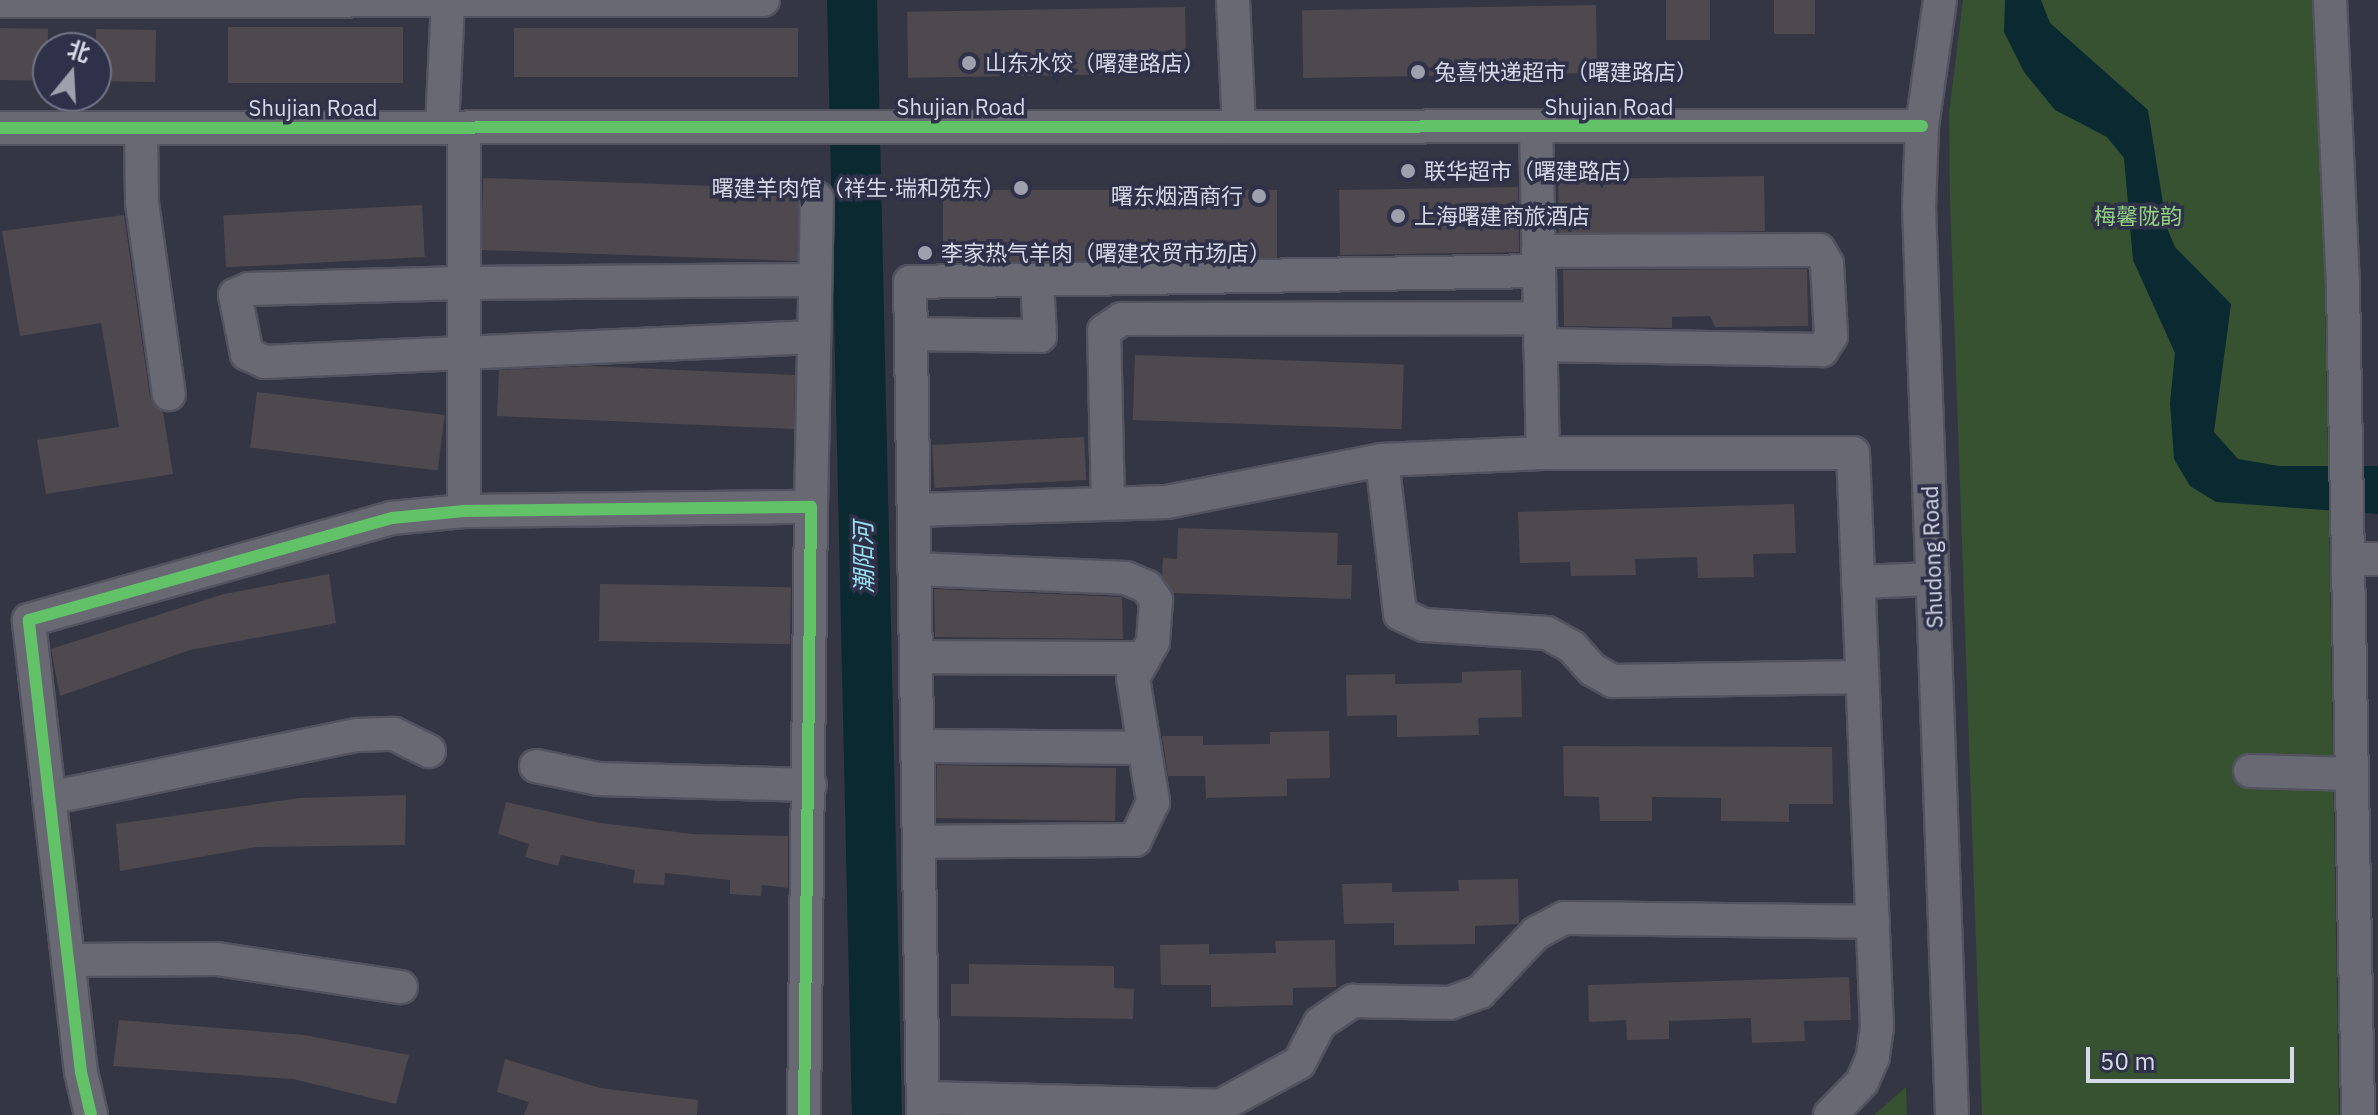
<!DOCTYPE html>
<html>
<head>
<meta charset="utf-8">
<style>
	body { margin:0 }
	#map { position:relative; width:2378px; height:1115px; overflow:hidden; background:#353643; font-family:"IBM Plex Sans","Noto Sans SC",sans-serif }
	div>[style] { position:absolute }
	.green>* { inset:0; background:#365231 }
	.water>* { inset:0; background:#0a2931 }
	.river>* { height:50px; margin:-25px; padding:0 25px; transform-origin:25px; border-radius:25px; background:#0a2931 }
	.building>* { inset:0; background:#4e494f; transform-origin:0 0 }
	.roads { filter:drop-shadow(2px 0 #52535f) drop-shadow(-2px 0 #52535f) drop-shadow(0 2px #52535f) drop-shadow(0 -2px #52535f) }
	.minor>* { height:32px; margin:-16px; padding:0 16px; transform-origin:16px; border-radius:16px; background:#686973 }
	.cycleway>* { height:12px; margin:-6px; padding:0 6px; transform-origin:6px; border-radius:6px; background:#61c268 }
	.dots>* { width:22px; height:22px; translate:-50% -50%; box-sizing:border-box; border:4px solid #2f3149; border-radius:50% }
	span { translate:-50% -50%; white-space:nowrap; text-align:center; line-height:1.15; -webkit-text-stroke:7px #2f3149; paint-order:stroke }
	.poi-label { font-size:22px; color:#d6d9e8 }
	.left { translate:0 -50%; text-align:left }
	.right { translate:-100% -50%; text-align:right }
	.street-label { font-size:22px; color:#d6d9e8 }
	.park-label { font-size:22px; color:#91d281 }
	.water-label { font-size:24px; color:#98e2f5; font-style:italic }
	.north { position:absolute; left:32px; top:32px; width:80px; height:80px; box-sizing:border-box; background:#2f3149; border:2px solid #727489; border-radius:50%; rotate:18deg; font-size:22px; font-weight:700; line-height:32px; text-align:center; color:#d6d9e8 }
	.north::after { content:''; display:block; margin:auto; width:28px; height:36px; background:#9ea0ae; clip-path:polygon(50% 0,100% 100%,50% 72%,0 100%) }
	.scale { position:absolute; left:2086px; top:1047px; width:208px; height:36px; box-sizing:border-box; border:4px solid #d6d9e8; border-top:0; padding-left:10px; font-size:24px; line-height:28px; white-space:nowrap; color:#d6d9e8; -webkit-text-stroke:6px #2f3149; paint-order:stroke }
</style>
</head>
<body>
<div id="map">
	<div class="green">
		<i style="clip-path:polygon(1963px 0,2320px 0,2339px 1115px,1982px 1115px,1950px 200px,1949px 114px)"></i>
		<i style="clip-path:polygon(1906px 1087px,1907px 1115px,1874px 1115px)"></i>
	</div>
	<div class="water">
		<i style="clip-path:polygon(2005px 0,2041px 0,2050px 23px,2148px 110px,2167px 228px,2175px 247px,2231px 304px,2214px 432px,2238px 459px,2279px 466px,2378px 466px,2378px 514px,2216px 502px,2190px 486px,2174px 459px,2170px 403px,2175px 353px,2133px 260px,2124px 158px,2107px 137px,2055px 110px,2024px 72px,2004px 32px)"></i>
	</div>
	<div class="river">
		<i style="left:852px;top:0;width:1115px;rotate:88.72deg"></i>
	</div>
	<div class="building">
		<i style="left:1666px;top:0;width:44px;height:40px"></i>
		<i style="left:1774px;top:0;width:41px;height:34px"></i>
		<i style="left:1596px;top:5px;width:68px;height:294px;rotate:89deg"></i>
		<i style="left:1185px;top:7px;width:66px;height:278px;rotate:89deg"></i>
		<i style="left:228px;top:27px;width:175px;height:56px"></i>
		<i style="left:0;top:28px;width:48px;height:52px;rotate:1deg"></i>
		<i style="left:514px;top:28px;width:284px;height:49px"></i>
		<i style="left:96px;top:29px;width:60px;height:52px;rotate:1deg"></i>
		<i style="left:1764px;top:176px;width:55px;height:206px;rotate:89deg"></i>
		<i style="left:1518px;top:187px;width:65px;height:179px;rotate:89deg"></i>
		<i style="left:800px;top:189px;width:72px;height:317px;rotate:92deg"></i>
		<i style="left:943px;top:190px;width:334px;height:72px"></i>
		<i style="left:422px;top:205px;width:52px;height:199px;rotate:87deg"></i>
		<i style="clip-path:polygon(124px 215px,150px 397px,163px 412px,173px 474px,46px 494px,37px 440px,119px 427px,101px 323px,20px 336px,2px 231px)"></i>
		<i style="clip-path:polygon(1807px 269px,1808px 326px,1715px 327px,1710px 316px,1672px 317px,1672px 328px,1564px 326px,1563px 270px)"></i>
		<i style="left:1135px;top:355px;width:269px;height:65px;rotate:2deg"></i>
		<i style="clip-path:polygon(590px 366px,795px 375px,794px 429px,497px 416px,499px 370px)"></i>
		<i style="left:257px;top:392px;width:189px;height:56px;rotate:7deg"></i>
		<i style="left:1084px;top:437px;width:43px;height:152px;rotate:87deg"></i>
		<i style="clip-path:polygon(1794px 504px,1796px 553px,1753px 554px,1754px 577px,1698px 578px,1697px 557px,1635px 559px,1636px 575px,1571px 576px,1570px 562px,1520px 563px,1518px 512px)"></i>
		<i style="clip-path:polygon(1178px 528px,1338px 533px,1337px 565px,1352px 565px,1351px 599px,1173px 593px,1162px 576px,1163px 558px,1177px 559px)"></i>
		<i style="clip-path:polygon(329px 574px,336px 623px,190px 650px,60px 696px,51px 649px,224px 594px)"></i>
		<i style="left:600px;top:584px;width:191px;height:57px;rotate:1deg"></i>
		<i style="clip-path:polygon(934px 589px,1122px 597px,1123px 639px,935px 637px)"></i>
		<i style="clip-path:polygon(1521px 670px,1522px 717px,1478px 718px,1479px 735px,1397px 737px,1397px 715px,1347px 716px,1346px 675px,1395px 674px,1395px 684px,1462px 683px,1462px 672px)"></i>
		<i style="clip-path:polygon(1329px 731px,1330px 778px,1287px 779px,1287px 796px,1206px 798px,1205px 776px,1168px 776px,1162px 736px,1203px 736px,1203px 745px,1270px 744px,1270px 732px)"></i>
		<i style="clip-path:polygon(1563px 746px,1832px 747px,1833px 804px,1789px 804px,1789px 822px,1721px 821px,1721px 798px,1652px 797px,1652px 821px,1600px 821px,1599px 797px,1564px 796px)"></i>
		<i style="left:937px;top:765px;width:179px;height:53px;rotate:1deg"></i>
		<i style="clip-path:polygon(406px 795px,405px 845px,256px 847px,120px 871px,116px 824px,300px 798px)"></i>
		<i style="clip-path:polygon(506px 802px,600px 823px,693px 834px,788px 836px,788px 888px,762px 885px,761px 896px,730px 894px,730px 880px,665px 873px,664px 885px,633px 883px,635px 870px,561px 855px,558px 866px,525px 857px,529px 844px,498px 834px)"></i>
		<i style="clip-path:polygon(1518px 879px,1519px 924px,1475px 926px,1475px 944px,1394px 945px,1394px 923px,1344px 924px,1342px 884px,1392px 883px,1392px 892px,1459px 891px,1458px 880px)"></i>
		<i style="clip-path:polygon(1335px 940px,1336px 987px,1293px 988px,1293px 1005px,1211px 1007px,1211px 985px,1161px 985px,1160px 945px,1209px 944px,1209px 954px,1276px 953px,1275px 941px)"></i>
		<i style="clip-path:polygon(969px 964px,1114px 966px,1114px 988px,1134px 989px,1133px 1019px,951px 1016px,951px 984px,969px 984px)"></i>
		<i style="clip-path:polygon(1849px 977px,1851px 1020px,1804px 1021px,1805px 1041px,1752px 1043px,1751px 1018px,1669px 1021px,1669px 1039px,1627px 1040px,1626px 1020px,1589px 1022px,1588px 985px)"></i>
		<i style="clip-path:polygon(119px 1020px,304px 1035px,409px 1055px,396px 1104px,293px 1079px,113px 1066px)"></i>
		<i style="clip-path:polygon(505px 1059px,600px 1088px,698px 1100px,697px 1115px,524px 1115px,529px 1102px,497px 1092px)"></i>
	</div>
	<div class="roads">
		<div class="minor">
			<i style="left:1233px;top:0;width:127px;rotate:87.3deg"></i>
			<i style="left:1940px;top:0;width:127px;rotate:98.1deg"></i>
			<i style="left:1922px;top:126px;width:81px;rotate:92.1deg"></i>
			<i style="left:1919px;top:207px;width:909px;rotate:87.92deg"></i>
			<i style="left:2330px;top:0;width:286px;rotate:87.4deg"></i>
			<i style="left:2343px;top:286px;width:829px;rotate:88.96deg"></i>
			<i style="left:0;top:1px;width:763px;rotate:-0.08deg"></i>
			<i style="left:1536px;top:127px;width:326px;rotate:88.8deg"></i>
			<i style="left:0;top:128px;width:1922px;rotate:-0.06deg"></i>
			<i style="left:442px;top:128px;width:128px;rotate:-87.3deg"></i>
			<i style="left:464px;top:128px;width:383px;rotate:90deg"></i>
			<i style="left:141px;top:129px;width:74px;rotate:89.2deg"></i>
			<i style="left:142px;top:203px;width:193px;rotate:82deg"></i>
			<i style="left:1538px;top:251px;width:281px;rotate:-0.2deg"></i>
			<i style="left:1819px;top:250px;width:16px;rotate:60deg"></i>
			<i style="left:1827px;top:264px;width:72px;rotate:86.8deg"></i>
			<i style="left:1831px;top:336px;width:17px;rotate:123deg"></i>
			<i style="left:1822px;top:350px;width:282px;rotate:-179deg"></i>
			<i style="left:911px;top:334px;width:129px;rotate:0.9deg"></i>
			<i style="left:1040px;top:336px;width:56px;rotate:-93.1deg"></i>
			<i style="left:814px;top:337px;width:550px;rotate:177.39deg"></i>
			<i style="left:265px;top:362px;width:20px;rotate:-156deg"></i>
			<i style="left:247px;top:354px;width:60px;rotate:-101.5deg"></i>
			<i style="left:235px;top:295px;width:15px;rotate:-23deg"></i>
			<i style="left:249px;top:289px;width:215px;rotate:-1.6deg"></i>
			<i style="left:464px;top:283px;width:351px;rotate:-0.5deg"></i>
			<i style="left:1382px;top:460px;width:155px;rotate:83.3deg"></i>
			<i style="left:1400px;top:614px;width:26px;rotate:25deg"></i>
			<i style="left:1424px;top:625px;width:123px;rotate:3.7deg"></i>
			<i style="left:1547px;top:633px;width:29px;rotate:29deg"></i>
			<i style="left:1572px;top:647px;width:31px;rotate:48deg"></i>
			<i style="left:1593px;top:670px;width:23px;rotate:29deg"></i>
			<i style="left:1613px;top:681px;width:249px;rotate:-0.9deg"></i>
			<i style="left:1108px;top:503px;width:172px;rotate:-91.3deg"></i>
			<i style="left:1104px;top:331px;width:22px;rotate:-34deg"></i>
			<i style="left:1122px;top:319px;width:418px;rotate:-0.1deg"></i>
			<i style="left:811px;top:507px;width:309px;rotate:-88.9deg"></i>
			<i style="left:914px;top:510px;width:253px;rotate:-1.8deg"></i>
			<i style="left:1167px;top:502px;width:219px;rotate:-11.1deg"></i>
			<i style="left:1382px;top:460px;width:161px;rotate:-2.5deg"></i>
			<i style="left:1543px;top:453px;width:310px"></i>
			<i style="left:1853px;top:453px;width:575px;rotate:87.61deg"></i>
			<i style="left:1877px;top:1027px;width:30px;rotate:98deg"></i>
			<i style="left:1873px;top:1057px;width:27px;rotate:114deg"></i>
			<i style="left:1862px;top:1082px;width:46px;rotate:134.1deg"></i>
			<i style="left:2348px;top:559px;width:30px"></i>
			<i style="left:914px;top:569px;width:212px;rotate:2.4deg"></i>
			<i style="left:1126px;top:578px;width:23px;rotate:23deg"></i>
			<i style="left:1147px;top:587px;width:16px;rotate:55deg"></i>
			<i style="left:1156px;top:600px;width:42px;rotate:94.1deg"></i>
			<i style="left:1153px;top:642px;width:41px;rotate:119.1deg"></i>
			<i style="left:1133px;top:678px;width:126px;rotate:80.8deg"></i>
			<i style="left:1153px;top:802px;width:42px;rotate:115.3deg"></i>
			<i style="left:1135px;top:840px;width:216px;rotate:179.5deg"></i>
			<i style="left:1858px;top:582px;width:75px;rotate:-2.3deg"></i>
			<i style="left:916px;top:657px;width:228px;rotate:0.3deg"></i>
			<i style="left:917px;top:746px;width:226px;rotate:0.5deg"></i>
			<i style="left:536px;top:766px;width:63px;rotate:11.8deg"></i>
			<i style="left:598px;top:779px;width:212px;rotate:1.6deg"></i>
			<i style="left:2250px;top:771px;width:102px;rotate:1.7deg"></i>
			<i style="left:49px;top:798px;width:314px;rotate:-11.6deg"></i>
			<i style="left:357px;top:735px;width:37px;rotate:-2deg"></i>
			<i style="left:394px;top:734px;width:39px;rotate:26deg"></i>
			<i style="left:68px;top:960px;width:149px;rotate:-0.4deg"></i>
			<i style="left:217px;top:959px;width:186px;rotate:8.7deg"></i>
			<i style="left:923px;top:1098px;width:297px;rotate:1.5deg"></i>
			<i style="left:1220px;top:1106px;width:90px;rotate:-28.6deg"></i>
			<i style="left:1299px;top:1063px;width:45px;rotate:-62.3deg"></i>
			<i style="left:1320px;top:1023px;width:40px;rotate:-34deg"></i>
			<i style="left:1353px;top:1001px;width:97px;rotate:1.2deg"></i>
			<i style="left:1450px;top:1003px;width:32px;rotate:-20deg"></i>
			<i style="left:1480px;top:992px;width:81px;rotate:-46.5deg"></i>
			<i style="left:1536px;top:933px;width:32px;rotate:-28deg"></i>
			<i style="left:1564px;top:918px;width:309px;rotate:0.7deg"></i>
			<i style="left:91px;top:1115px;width:44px;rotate:-103.1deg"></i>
			<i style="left:81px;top:1072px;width:455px;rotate:-96.6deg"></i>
			<i style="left:29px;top:620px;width:377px;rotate:-15.7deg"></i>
			<i style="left:392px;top:518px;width:72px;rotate:-5.6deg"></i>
			<i style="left:464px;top:511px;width:347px;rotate:-0.7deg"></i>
			<i style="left:811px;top:507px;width:608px;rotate:90.66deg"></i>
			<i style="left:923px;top:1115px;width:833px;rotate:-90.89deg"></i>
			<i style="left:910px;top:282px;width:629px;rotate:-1deg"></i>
		</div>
	</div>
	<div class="cycleway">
		<i style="left:0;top:128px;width:1922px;rotate:-0.06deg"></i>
		<i style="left:91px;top:1115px;width:44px;rotate:-103.1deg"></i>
		<i style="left:81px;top:1072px;width:455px;rotate:-96.6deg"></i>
		<i style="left:29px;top:620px;width:377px;rotate:-15.7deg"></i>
		<i style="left:392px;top:518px;width:72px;rotate:-5.6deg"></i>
		<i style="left:464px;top:511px;width:347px;rotate:-0.7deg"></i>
		<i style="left:811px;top:507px;width:608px;rotate:90.66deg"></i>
	</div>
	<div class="dots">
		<i style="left:969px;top:63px;background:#9ea0ae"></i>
		<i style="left:1418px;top:72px;background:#9ea0ae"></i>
		<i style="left:1408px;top:171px;background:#9ea0ae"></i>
		<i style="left:1021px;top:188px;background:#9ea0ae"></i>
		<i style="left:1259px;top:196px;background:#9ea0ae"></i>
		<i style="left:1398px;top:216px;background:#9ea0ae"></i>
		<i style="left:925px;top:253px;background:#9ea0ae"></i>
	</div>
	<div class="poi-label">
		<span class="left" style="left:985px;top:63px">山东水饺（曙建路店）</span>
		<span class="left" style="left:1434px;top:72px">兔喜快递超市（曙建路店）</span>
		<span class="left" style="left:1424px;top:171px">联华超市（曙建路店）</span>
		<span class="right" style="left:1005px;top:188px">曙建羊肉馆（祥生·瑞和苑东）</span>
		<span class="right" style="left:1243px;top:196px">曙东烟酒商行</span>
		<span class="left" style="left:1414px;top:216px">上海曙建商旅酒店</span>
		<span class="left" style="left:941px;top:253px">李家热气羊肉（曙建农贸市场店）</span>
	</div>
	<div class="street-label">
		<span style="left:961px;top:107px">Shujian Road</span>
		<span style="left:1609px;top:107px">Shujian Road</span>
		<span style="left:313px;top:108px">Shujian Road</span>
		<span style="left:1932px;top:557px;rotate:-92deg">Shudong Road</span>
	</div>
	<div class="park-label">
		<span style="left:2138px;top:216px">梅馨陇韵</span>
	</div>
	<div class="water-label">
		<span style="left:864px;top:558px;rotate:-91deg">潮阳河</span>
	</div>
	<div class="north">北</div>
	<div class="scale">50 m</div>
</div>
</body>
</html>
